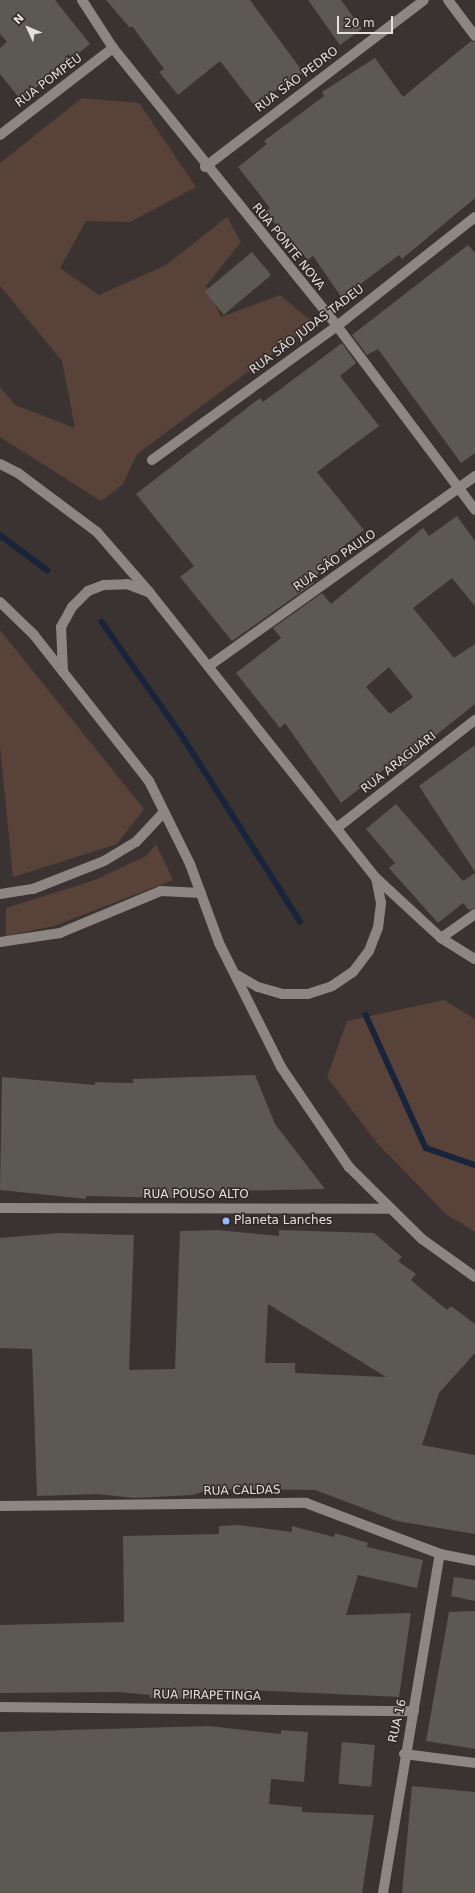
<!DOCTYPE html>
<html>
<head>
<meta charset="utf-8">
<style>
	body { margin:0 }
	#map { position:relative; width:475px; height:1893px; overflow:hidden; background:#3a3331; font-family:"DejaVu Sans",sans-serif }
	div>[style] { position:absolute }
	.green>* { inset:0; background:#594239 }
	.stream>* { height:5.5px; margin:-2.75px; padding:0 2.75px; transform-origin:2.75px; border-radius:2.75px; background:#182439 }
	.building>* { inset:0; background:#5c5852; transform-origin:0 0 }
	.minor>* { height:10px; margin:-5px; padding:0 5px; transform-origin:5px; border-radius:5px; background:#8e8683 }
	.tertiary>* { height:10px; margin:-5px; padding:0 5px; transform-origin:5px; border-radius:5px; background:#8e8683 }
	.secondary>* { height:10px; margin:-5px; padding:0 5px; transform-origin:5px; border-radius:5px; background:#8e8683 }
	.dots>* { width:11px; height:11px; translate:-50% -50%; box-sizing:border-box; border:2px solid #302927; border-radius:50% }
	span { translate:-50% -50%; white-space:nowrap; text-align:center; line-height:1.15; -webkit-text-stroke:3px #302927; paint-order:stroke }
	.street-label { font-size:12px; color:#e4e0de }
	.poi-label { font-size:12px; color:#e4e0de }
	.left { translate:0 -50%; text-align:left }
	.north { position:absolute; left:8px; top:8px; width:40px; height:40px; -webkit-text-stroke:3px #302927; paint-order:stroke; rotate:314deg; font-size:11px; font-weight:700; line-height:16px; text-align:center; color:#e4e0de }
	.north::after { content:''; display:block; margin:auto; width:14px; height:18px; background:#e4e0de; clip-path:polygon(50% 0,100% 100%,50% 72%,0 100%) }
	.scale { position:absolute; left:337px; top:16px; width:56px; height:18px; box-sizing:border-box; border:2px solid #e4e0de; border-top:0; padding-left:5px; font-size:12px; line-height:14px; white-space:nowrap; color:#e4e0de; -webkit-text-stroke:3px #302927; paint-order:stroke }
</style>
</head>
<body>
<div id="map">
	<div class="green">
		<i style="clip-path:polygon(82px 98px,139px 103px,196px 187px,130px 222px,86px 221px,60px 268px,99px 295px,166px 265px,227px 217px,241px 242px,206px 286px,221px 317px,280px 295px,314px 323px,137px 454px,123px 484px,101px 501px,0 437px,0 387px,15px 405px,75px 428px,62px 361px,0 286px,0 163px)"></i>
		<i style="clip-path:polygon(0 630px,144px 809px,117px 844px,13px 877px,0 746px)"></i>
		<i style="clip-path:polygon(156px 844px,173px 880px,54px 926px,6px 936px,6px 908px,95px 880px,146px 856px)"></i>
		<i style="clip-path:polygon(444px 1000px,475px 1019px,475px 1232px,446px 1214px,377px 1143px,327px 1077px,347px 1021px)"></i>
	</div>
	<div class="stream">
		<i style="left:0;top:535px;width:59px;rotate:36.7deg"></i>
		<i style="left:102px;top:622px;width:137px;rotate:54.8deg"></i>
		<i style="left:181px;top:734px;width:222px;rotate:57.5deg"></i>
		<i style="left:366px;top:1015px;width:146px;rotate:65.7deg"></i>
		<i style="left:426px;top:1148px;width:52px;rotate:19.1deg"></i>
	</div>
	<div class="building">
		<i style="clip-path:polygon(0 0,55px 0,90px 44px,21px 100px,0 74px,0 48px,7px 42px,0 34px)"></i>
		<i style="clip-path:polygon(106px 0,250px 0,303px 72px,254px 105px,220px 61px,178px 95px,159px 72px,164px 69px,132px 26px,130px 28px)"></i>
		<i style="clip-path:polygon(308px 0,341px 0,362px 29px,340px 45px)"></i>
		<i style="clip-path:polygon(471px 41px,475px 42px,475px 198px,402px 259px,399px 255px,342px 298px,313px 256px,308px 260px,265px 212px,270px 208px,238px 167px,267px 144px,264px 141px,324px 96px,322px 92px,375px 58px,403px 97px)"></i>
		<i style="clip-path:polygon(468px 245px,475px 253px,475px 453px,461px 463px,378px 349px,367px 355px,352px 335px)"></i>
		<i style="left:252px;top:252px;width:30px;height:62px;rotate:50deg"></i>
		<i style="clip-path:polygon(342px 343px,356px 363px,340px 376px,379px 426px,317px 472px,364px 530px,330px 557px,334px 561px,311px 580px,314px 583px,232px 641px,180px 577px,194px 566px,136px 494px,260px 398px,263px 402px)"></i>
		<i style="clip-path:polygon(evenodd,457px 516px,475px 541px,475px 606px,452px 578px,413px 608px,454px 658px,475px 644px,475px 704px,421px 747px,423px 749px,404px 767px,397px 759px,341px 803px,285px 723px,280px 728px,236px 673px,281px 638px,273px 628px,322px 593px,331px 604px,423px 528px,429px 536px,457px 516px,389px 667px,413px 697px,390px 714px,366px 687px,389px 667px)"></i>
		<i style="clip-path:polygon(475px 745px,475px 872px,419px 786px)"></i>
		<i style="clip-path:polygon(396px 804px,463px 881px,475px 873px,475px 908px,469px 910px,463px 903px,438px 923px,389px 868px,395px 863px,366px 829px)"></i>
		<i style="clip-path:polygon(255px 1075px,275px 1124px,325px 1189px,174px 1192px,174px 1198px,86px 1196px,86px 1199px,0 1190px,2px 1077px,95px 1085px,95px 1082px,133px 1083px,133px 1079px)"></i>
		<i style="clip-path:polygon(evenodd,218px 1230px,279px 1236px,279px 1230px,374px 1233px,402px 1257px,398px 1261px,416px 1274px,411px 1280px,447px 1310px,451px 1306px,475px 1324px,475px 1353px,439px 1393px,422px 1445px,475px 1455px,475px 1534px,397px 1521px,315px 1490px,210px 1489px,193px 1495px,134px 1498px,97px 1494px,37px 1496px,32px 1349px,0 1348px,0 1238px,58px 1233px,134px 1235px,129px 1370px,175px 1369px,180px 1231px,218px 1230px,268px 1304px,386px 1377px,295px 1373px,295px 1363px,265px 1363px,268px 1304px)"></i>
		<i style="clip-path:polygon(238px 1525px,292px 1532px,292px 1526px,334px 1537px,335px 1533px,368px 1543px,367px 1547px,423px 1560px,417px 1588px,358px 1575px,346px 1615px,411px 1613px,399px 1697px,248px 1690px,248px 1695px,213px 1692px,213px 1699px,150px 1698px,150px 1695px,119px 1692px,0 1693px,0 1625px,124px 1622px,123px 1536px,219px 1534px,219px 1526px)"></i>
		<i style="clip-path:polygon(454px 1577px,475px 1580px,475px 1601px,451px 1596px)"></i>
		<i style="clip-path:polygon(475px 1611px,475px 1749px,426px 1741px,449px 1612px)"></i>
		<i style="clip-path:polygon(208px 1726px,281px 1734px,281px 1730px,308px 1732px,304px 1782px,271px 1779px,269px 1804px,302px 1807px,302px 1812px,374px 1815px,362px 1893px,0 1893px,0 1732px)"></i>
		<i style="left:342px;top:1742px;width:33px;height:42px;rotate:5deg"></i>
		<i style="clip-path:polygon(412px 1786px,475px 1792px,475px 1893px,402px 1893px)"></i>
	</div>
	<div class="minor">
		<i style="left:82px;top:0;width:57px;rotate:57.1deg"></i>
		<i style="left:113px;top:48px;width:357px;rotate:51.1deg"></i>
		<i style="left:337px;top:326px;width:230px;rotate:53.1deg"></i>
		<i style="left:448px;top:0;width:45px;rotate:53.1deg"></i>
		<i style="left:0;top:135px;width:143px;rotate:-37.6deg"></i>
		<i style="left:205px;top:167px;width:275px;rotate:-37.3deg"></i>
		<i style="left:152px;top:460px;width:228px;rotate:-35.9deg"></i>
		<i style="left:337px;top:326px;width:176px;rotate:-38.3deg"></i>
		<i style="left:209px;top:666px;width:327px;rotate:-35.5deg"></i>
		<i style="left:441px;top:938px;width:42px;rotate:-35.2deg"></i>
		<i style="left:0;top:1208px;width:391px;rotate:0.1deg"></i>
		<i style="left:0;top:1506px;width:306px;rotate:-0.6deg"></i>
		<i style="left:306px;top:1503px;width:143px;rotate:20.8deg"></i>
		<i style="left:440px;top:1554px;width:36px;rotate:11deg"></i>
		<i style="left:0;top:1707px;width:414px;rotate:0.6deg"></i>
		<i style="left:404px;top:1754px;width:72px;rotate:7.2deg"></i>
		<i style="left:383px;top:1893px;width:344px;rotate:-80.5deg"></i>
	</div>
	<div class="tertiary">
		<i style="left:338px;top:827px;width:174px;rotate:-38deg"></i>
		<i style="left:0;top:894px;width:33px;rotate:-9deg"></i>
		<i style="left:33px;top:889px;width:76px;rotate:-21.5deg"></i>
		<i style="left:104px;top:861px;width:37px;rotate:-31deg"></i>
		<i style="left:136px;top:842px;width:41px;rotate:-47deg"></i>
		<i style="left:0;top:942px;width:61px;rotate:-8.5deg"></i>
		<i style="left:60px;top:933px;width:109px;rotate:-22.6deg"></i>
		<i style="left:161px;top:891px;width:40px;rotate:2.9deg"></i>
	</div>
	<div class="secondary">
		<i style="left:0;top:464px;width:20px;rotate:27deg"></i>
		<i style="left:18px;top:473px;width:99px;rotate:36.8deg"></i>
		<i style="left:97px;top:532px;width:81px;rotate:49deg"></i>
		<i style="left:150px;top:593px;width:364px;rotate:51.6deg"></i>
		<i style="left:376px;top:878px;width:88px;rotate:42.7deg"></i>
		<i style="left:441px;top:938px;width:40px;rotate:32deg"></i>
		<i style="left:0;top:602px;width:47px;rotate:44.1deg"></i>
		<i style="left:34px;top:635px;width:186px;rotate:51.8deg"></i>
		<i style="left:149px;top:781px;width:93px;rotate:63.7deg"></i>
		<i style="left:190px;top:864px;width:84px;rotate:69.8deg"></i>
		<i style="left:219px;top:943px;width:139px;rotate:63.4deg"></i>
		<i style="left:281px;top:1067px;width:121px;rotate:55.8deg"></i>
		<i style="left:349px;top:1167px;width:103px;rotate:44.6deg"></i>
		<i style="left:422px;top:1239px;width:65px;rotate:35.6deg"></i>
		<i style="left:63px;top:672px;width:45px;rotate:-92.5deg"></i>
		<i style="left:61px;top:627px;width:23px;rotate:-61deg"></i>
		<i style="left:72px;top:607px;width:23px;rotate:-45deg"></i>
		<i style="left:88px;top:591px;width:17px;rotate:-21deg"></i>
		<i style="left:104px;top:585px;width:23px;rotate:-2deg"></i>
		<i style="left:127px;top:584px;width:22px;rotate:21deg"></i>
		<i style="left:237px;top:975px;width:24px;rotate:30deg"></i>
		<i style="left:258px;top:987px;width:25px;rotate:16deg"></i>
		<i style="left:282px;top:994px;width:26px"></i>
		<i style="left:308px;top:994px;width:25px;rotate:-18deg"></i>
		<i style="left:332px;top:986px;width:25px;rotate:-34deg"></i>
		<i style="left:353px;top:972px;width:26px;rotate:-53deg"></i>
		<i style="left:369px;top:951px;width:25px;rotate:-69deg"></i>
		<i style="left:378px;top:928px;width:25px;rotate:-83deg"></i>
		<i style="left:381px;top:903px;width:25px;rotate:-101deg"></i>
	</div>
	<div class="dots">
		<i style="left:226px;top:1221px;background:#94b7fd"></i>
	</div>
	<div class="street-label">
		<span style="left:297px;top:80px;rotate:-37deg">RUA SÃO PEDRO</span>
		<span style="left:49px;top:81px;rotate:-37deg">RUA POMPÉU</span>
		<span style="left:288px;top:247px;rotate:51deg">RUA PONTE NOVA</span>
		<span style="left:307px;top:330px;rotate:-37deg">RUA SÃO JUDAS TADEU</span>
		<span style="left:335px;top:561px;rotate:-35deg">RUA SÃO PAULO</span>
		<span style="left:399px;top:763px;rotate:-38deg">RUA ARAGUARI</span>
		<span style="left:196px;top:1195px">RUA POUSO ALTO</span>
		<span style="left:242px;top:1491px;rotate:-1deg">RUA CALDAS</span>
		<span style="left:207px;top:1696px;rotate:1deg">RUA PIRAPETINGA</span>
		<span style="left:398px;top:1721px;rotate:-77deg">RUA 16</span>
	</div>
	<div class="poi-label">
		<span class="left" style="left:234px;top:1221px">Planeta Lanches</span>
	</div>
	<div class="north">N</div>
	<div class="scale">20 m</div>
</div>
</body>
</html>
